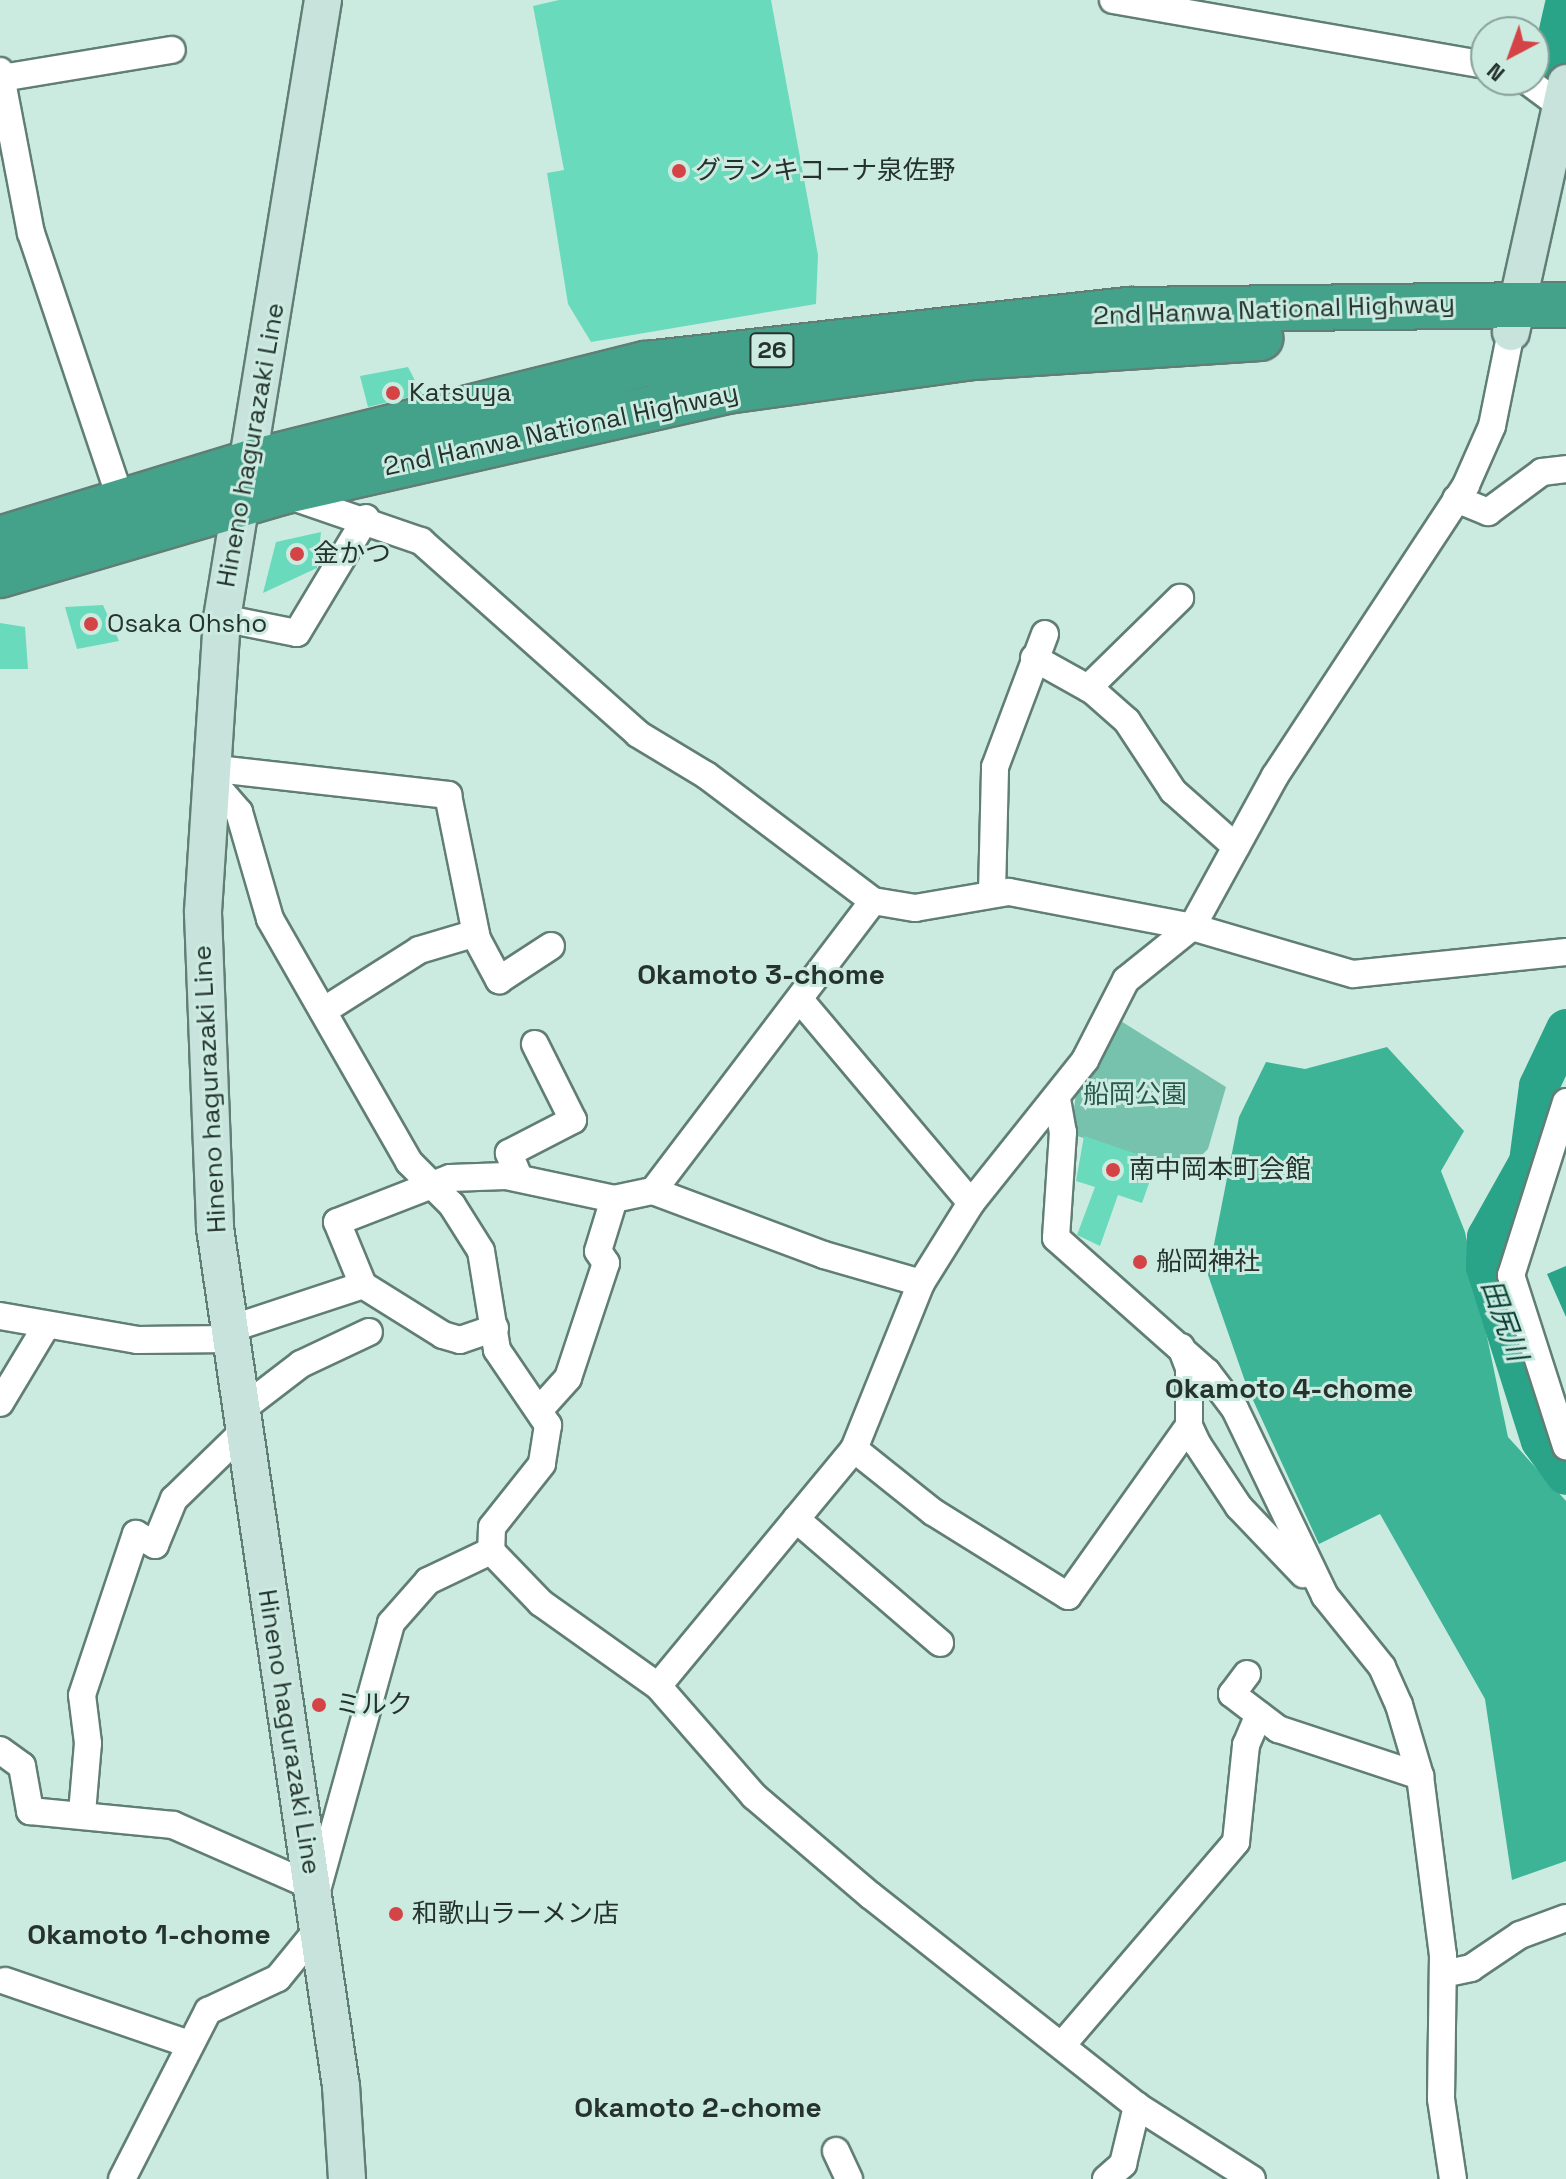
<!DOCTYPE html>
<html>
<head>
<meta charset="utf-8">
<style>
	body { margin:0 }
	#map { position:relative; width:1566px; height:2179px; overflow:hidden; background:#cbebe0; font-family:"Space Grotesk","Noto Sans JP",sans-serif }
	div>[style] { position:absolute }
	.green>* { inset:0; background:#76c2ac }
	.forest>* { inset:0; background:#3eb497 }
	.water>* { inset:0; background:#29a488 }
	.river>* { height:40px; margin:-20px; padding:0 20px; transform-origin:20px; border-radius:20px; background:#29a488 }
	.building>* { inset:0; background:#6adabc }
	.roads { filter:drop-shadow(2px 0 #617e75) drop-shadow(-2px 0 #617e75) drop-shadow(0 2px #617e75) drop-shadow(0 -2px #617e75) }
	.street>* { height:26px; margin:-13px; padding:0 13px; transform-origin:13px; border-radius:13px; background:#fff }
	.secondary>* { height:36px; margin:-18px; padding:0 18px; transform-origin:18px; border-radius:18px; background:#c7e3dc }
	.highway>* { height:44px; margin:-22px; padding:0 22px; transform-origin:22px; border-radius:22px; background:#45a28a }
	.dots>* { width:22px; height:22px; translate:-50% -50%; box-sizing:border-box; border:4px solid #cbebe0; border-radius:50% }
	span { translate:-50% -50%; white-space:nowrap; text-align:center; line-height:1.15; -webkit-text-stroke:6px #cbebe0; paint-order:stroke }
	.shield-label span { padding:2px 6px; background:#cbebe0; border:2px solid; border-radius:6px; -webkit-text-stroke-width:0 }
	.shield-label { font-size:24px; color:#25322e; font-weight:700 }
	.poi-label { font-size:26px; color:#25322e }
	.left { translate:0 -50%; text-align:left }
	.street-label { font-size:26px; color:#25322e }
	.park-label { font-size:26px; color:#28584b }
	.neighbourhood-label { font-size:28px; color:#25322e; font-weight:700 }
	.water-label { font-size:28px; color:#093e32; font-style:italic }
	.north { position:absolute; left:1470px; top:16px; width:80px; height:80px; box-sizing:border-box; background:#cbebe0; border:2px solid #89a199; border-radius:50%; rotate:221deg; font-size:22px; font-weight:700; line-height:32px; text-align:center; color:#25322e }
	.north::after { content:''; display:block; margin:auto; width:28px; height:36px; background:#d44447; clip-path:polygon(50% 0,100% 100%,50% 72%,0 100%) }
</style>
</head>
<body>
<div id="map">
	<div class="green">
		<i style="clip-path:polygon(1116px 1018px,1226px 1087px,1208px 1149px,1186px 1171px,1071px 1134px,1076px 1093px)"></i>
	</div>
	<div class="forest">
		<i style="clip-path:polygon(1387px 1047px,1464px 1131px,1441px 1171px,1465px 1232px,1508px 1437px,1566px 1501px,1566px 1861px,1512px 1880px,1485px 1699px,1380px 1514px,1319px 1544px,1247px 1387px,1208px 1275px,1239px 1117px,1266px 1062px,1305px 1069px)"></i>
	</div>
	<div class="water">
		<i style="clip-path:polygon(1566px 1266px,1566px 1317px,1547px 1274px)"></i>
	</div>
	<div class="river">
		<i style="left:1566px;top:0;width:77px;rotate:102.8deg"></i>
		<i style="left:1549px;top:75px;width:18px;rotate:16deg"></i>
		<i style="left:1566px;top:1029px;width:63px;rotate:115.3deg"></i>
		<i style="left:1539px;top:1086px;width:77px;rotate:97.5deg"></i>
		<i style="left:1529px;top:1162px;width:86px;rotate:119.2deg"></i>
		<i style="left:1487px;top:1237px;width:30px;rotate:92deg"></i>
		<i style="left:1486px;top:1267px;width:182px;rotate:72.5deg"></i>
		<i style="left:1541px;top:1441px;width:42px;rotate:53.7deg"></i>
	</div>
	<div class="building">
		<i style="clip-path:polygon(559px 0,771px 0,818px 255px,816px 304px,591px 342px,568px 304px,547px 173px,564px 170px,533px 6px)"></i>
		<i style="clip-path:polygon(408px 367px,422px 394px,368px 407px,360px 376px)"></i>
		<i style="clip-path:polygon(321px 532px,317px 568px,263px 593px,276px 542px)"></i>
		<i style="clip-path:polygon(103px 605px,119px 641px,77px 649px,65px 607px)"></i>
		<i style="clip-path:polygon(0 623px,25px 627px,28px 669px,0 669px)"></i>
		<i style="clip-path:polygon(1084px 1136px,1157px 1161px,1142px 1203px,1118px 1195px,1100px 1246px,1077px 1235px,1095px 1187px,1076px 1181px)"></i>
	</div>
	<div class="roads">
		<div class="street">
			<i style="left:1113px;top:0;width:379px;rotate:9.9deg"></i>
			<i style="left:0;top:71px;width:165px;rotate:79.2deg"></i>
			<i style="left:31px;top:233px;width:285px;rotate:71.4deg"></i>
			<i style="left:2px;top:78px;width:172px;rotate:-9.4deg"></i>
			<i style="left:1526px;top:80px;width:44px;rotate:36.6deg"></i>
			<i style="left:290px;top:496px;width:139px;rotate:19deg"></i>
			<i style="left:421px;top:541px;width:290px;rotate:41.6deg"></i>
			<i style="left:638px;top:734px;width:79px;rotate:31.1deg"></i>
			<i style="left:706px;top:775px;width:209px;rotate:37deg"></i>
			<i style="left:873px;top:901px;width:43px;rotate:9.5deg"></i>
			<i style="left:915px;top:908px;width:95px;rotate:-9.7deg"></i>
			<i style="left:1009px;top:892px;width:186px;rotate:10.8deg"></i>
			<i style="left:1192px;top:927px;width:168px;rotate:16.3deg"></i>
			<i style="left:1353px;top:974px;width:214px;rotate:-5.9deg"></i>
			<i style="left:1456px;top:499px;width:35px;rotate:22deg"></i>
			<i style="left:1488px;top:512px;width:67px;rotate:-36.5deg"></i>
			<i style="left:1542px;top:472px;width:24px;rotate:-7deg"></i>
			<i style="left:222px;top:618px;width:76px;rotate:11.3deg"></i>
			<i style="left:297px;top:633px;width:134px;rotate:-59deg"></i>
			<i style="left:1034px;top:658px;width:68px;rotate:29.2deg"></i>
			<i style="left:1093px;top:691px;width:45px;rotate:41.4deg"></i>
			<i style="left:1127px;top:721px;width:84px;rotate:56.7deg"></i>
			<i style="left:1173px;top:791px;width:84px;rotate:41.6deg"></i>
			<i style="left:1088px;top:688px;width:129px;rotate:-44.4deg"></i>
			<i style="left:208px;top:768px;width:242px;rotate:6.4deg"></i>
			<i style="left:448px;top:795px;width:147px;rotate:78.6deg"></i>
			<i style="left:477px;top:939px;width:47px;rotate:61.8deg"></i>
			<i style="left:499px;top:980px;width:62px;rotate:-33.2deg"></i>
			<i style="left:207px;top:775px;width:49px;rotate:49.1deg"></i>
			<i style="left:239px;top:812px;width:111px;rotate:73.8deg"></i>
			<i style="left:270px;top:919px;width:280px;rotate:60.2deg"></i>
			<i style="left:409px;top:1162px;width:61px;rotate:45deg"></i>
			<i style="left:452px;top:1205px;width:54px;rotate:57.8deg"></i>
			<i style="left:481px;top:1251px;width:100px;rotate:80.8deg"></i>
			<i style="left:497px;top:1350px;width:91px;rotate:55.8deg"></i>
			<i style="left:548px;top:1425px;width:39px;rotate:99deg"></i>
			<i style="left:542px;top:1464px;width:80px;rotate:128.4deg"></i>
			<i style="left:492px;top:1527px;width:24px;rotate:92deg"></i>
			<i style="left:491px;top:1551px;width:72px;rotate:46.1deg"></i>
			<i style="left:541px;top:1603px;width:143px;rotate:35.4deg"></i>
			<i style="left:658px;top:1686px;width:146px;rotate:48.9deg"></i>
			<i style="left:754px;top:1796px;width:153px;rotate:40.5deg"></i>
			<i style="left:870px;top:1895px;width:340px;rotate:38.3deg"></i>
			<i style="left:1137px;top:2106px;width:136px;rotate:32.4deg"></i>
			<i style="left:992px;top:893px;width:126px;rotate:-88.6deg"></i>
			<i style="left:995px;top:767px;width:142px;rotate:-69.4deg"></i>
			<i style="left:801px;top:1001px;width:264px;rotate:49.9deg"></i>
			<i style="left:323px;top:1011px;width:114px;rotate:-32.4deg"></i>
			<i style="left:419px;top:950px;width:59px;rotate:-16.6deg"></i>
			<i style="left:1057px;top:1099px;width:34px;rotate:80deg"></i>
			<i style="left:1063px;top:1132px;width:106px;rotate:93.8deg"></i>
			<i style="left:1056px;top:1238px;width:202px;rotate:41.6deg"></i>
			<i style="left:1207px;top:1372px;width:46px;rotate:52.9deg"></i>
			<i style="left:1235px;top:1409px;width:208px;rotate:64.3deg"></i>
			<i style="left:1325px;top:1596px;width:91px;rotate:51.2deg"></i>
			<i style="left:1382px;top:1667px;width:42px;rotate:65.9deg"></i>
			<i style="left:1399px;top:1705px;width:74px;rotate:73.5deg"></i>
			<i style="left:1420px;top:1776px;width:180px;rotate:82.7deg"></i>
			<i style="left:1443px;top:1955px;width:144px;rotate:90.8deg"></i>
			<i style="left:1441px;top:2099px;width:81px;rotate:81.5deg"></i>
			<i style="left:1566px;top:1102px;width:182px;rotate:107.6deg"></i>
			<i style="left:1511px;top:1275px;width:180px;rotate:72.2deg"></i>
			<i style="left:519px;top:1177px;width:26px;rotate:-113deg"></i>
			<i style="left:509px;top:1153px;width:72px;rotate:-27.3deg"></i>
			<i style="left:573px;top:1120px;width:85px;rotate:-116.6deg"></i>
			<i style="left:653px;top:1191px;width:364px;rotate:-52.8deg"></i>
			<i style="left:0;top:1316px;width:139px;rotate:9.9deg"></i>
			<i style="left:137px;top:1340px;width:94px;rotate:-0.6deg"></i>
			<i style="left:495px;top:1328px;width:37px;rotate:161deg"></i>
			<i style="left:460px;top:1340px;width:18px;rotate:-164deg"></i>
			<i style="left:443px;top:1335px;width:94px;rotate:-148deg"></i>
			<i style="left:363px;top:1285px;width:68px;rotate:-112.4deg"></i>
			<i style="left:337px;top:1222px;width:121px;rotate:-21.3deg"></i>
			<i style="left:450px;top:1178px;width:56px;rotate:-2deg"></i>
			<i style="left:506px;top:1176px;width:110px;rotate:12deg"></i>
			<i style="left:230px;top:1329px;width:140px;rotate:-18.3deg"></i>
			<i style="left:1181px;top:1347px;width:22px;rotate:69deg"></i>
			<i style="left:1189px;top:1368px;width:58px;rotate:90deg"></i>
			<i style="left:1189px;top:1426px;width:21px;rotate:65deg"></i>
			<i style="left:1198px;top:1445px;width:74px;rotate:56.5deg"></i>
			<i style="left:1239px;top:1507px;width:93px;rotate:46.3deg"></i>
			<i style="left:0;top:1403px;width:87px;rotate:-59deg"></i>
			<i style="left:542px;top:1407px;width:39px;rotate:-48deg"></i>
			<i style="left:568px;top:1378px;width:121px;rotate:-71.7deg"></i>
			<i style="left:606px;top:1263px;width:14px;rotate:-124deg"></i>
			<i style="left:598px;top:1251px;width:54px;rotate:-72.9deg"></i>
			<i style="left:614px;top:1199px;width:40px;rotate:-12deg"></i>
			<i style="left:653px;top:1191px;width:183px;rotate:20.5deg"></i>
			<i style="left:824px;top:1255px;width:101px;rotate:16.1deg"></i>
			<i style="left:241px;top:1410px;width:76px;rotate:-37.5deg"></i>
			<i style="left:301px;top:1364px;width:75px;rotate:-25.2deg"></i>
			<i style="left:854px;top:1449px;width:101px;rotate:38.6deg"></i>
			<i style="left:933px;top:1512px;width:159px;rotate:31.9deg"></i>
			<i style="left:1068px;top:1596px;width:209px;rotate:-54.6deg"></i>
			<i style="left:796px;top:1519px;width:190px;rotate:40.7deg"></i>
			<i style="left:1247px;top:1674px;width:25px;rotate:127deg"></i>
			<i style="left:1232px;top:1694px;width:58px;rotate:37.3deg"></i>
			<i style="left:1278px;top:1729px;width:150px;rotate:18.3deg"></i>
			<i style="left:658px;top:1686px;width:308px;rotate:-50.4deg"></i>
			<i style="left:854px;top:1449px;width:179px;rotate:-68deg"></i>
			<i style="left:921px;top:1283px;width:94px;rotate:-58deg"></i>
			<i style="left:971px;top:1203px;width:183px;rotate:-51.4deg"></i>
			<i style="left:1085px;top:1060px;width:90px;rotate:-62.9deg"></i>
			<i style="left:1126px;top:980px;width:85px;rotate:-38.8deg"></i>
			<i style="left:1192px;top:927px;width:172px;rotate:-61.2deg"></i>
			<i style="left:1275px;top:776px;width:348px;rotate:-56.7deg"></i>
			<i style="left:1466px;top:485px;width:64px;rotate:-66.2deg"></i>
			<i style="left:1492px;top:426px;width:96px;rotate:-78.6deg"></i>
			<i style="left:0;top:1750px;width:27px;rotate:36deg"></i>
			<i style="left:22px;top:1766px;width:46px;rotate:79.9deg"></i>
			<i style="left:30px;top:1811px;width:144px;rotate:5.6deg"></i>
			<i style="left:173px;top:1825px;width:152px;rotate:23.7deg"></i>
			<i style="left:82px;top:1813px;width:70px;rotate:-85.1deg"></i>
			<i style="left:88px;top:1743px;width:48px;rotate:-97.1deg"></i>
			<i style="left:82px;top:1695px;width:170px;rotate:-71.5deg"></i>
			<i style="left:136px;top:1534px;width:22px;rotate:30deg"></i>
			<i style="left:155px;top:1545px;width:50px;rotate:-67.6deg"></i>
			<i style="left:174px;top:1499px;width:98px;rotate:-44.2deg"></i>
			<i style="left:316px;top:1894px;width:281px;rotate:-74.5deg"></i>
			<i style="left:391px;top:1623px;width:56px;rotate:-48.6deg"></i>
			<i style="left:428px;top:1581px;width:70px;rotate:-25.5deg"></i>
			<i style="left:1443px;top:1974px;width:29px;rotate:-12deg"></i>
			<i style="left:1471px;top:1968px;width:59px;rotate:-34deg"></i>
			<i style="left:1520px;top:1935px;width:49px;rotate:-20.3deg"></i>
			<i style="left:5px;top:1981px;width:191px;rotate:18.9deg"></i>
			<i style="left:1063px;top:2044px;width:266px;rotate:-49.4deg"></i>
			<i style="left:1236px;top:1842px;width:98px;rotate:-84.1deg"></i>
			<i style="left:1246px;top:1745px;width:33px;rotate:-67deg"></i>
			<i style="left:836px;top:2151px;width:31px;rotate:65deg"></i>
			<i style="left:122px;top:2179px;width:189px;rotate:-62.9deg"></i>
			<i style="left:208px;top:2011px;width:77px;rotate:-25.2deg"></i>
			<i style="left:278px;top:1978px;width:63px;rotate:-50.8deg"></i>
			<i style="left:1106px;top:2179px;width:23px;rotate:-41deg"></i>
			<i style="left:1123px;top:2164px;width:60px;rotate:-76.4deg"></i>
		</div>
		<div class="secondary">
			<i style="left:323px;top:0;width:626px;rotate:99.28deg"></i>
			<i style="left:222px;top:618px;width:296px;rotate:93.7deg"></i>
			<i style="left:203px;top:913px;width:315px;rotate:87.8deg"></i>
			<i style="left:215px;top:1228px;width:867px;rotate:81.65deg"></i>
			<i style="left:341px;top:2086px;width:93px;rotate:86.3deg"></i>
			<i style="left:1511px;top:332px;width:255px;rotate:-77.5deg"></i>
		</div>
		<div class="highway">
			<i style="left:0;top:539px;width:264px;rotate:-17deg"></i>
			<i style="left:252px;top:462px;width:406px;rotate:-14deg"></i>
			<i style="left:646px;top:364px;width:486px;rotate:-6.4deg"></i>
			<i style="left:1129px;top:310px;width:437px;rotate:-0.7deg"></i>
			<i style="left:0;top:575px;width:290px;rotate:-16.4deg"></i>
			<i style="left:278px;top:493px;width:460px;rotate:-12.8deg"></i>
			<i style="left:727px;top:391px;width:248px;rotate:-7.9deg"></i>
			<i style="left:973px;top:357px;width:288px;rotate:-3.8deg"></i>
		</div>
	</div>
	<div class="dots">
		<i style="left:679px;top:171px;background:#d44447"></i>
		<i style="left:393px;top:393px;background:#d44447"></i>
		<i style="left:297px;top:554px;background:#d44447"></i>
		<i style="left:91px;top:624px;background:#d44447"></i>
		<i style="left:1113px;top:1170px;background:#d44447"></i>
		<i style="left:1140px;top:1262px;background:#d44447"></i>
		<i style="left:319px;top:1705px;background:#d44447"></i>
		<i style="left:396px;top:1914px;background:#d44447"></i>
	</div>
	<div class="shield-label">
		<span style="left:772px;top:350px">26</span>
	</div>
	<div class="poi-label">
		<span class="left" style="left:695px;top:171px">グランキコーナ泉佐野</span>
		<span class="left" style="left:409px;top:393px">Katsuya</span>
		<span class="left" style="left:313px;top:554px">金かつ</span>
		<span class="left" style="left:107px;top:624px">Osaka Ohsho</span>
		<span class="left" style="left:1129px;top:1170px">南中岡本町会館</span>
		<span class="left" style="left:1156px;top:1262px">船岡神社</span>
		<span class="left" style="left:335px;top:1705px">ミルク</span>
		<span class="left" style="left:412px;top:1914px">和歌山ラーメン店</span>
	</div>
	<div class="street-label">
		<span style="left:1274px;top:310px;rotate:-2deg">2nd Hanwa National Highway</span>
		<span style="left:561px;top:430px;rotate:-12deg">2nd Hanwa National Highway</span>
		<span style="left:251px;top:445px;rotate:-80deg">Hineno hagurazaki Line</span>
		<span style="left:210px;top:1089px;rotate:-93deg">Hineno hagurazaki Line</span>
		<span style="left:289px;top:1732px;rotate:81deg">Hineno hagurazaki Line</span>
	</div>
	<div class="park-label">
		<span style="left:1135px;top:1095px">船岡公園</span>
	</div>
	<div class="neighbourhood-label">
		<span style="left:761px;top:974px">Okamoto 3-chome</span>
		<span style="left:1289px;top:1388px">Okamoto 4-chome</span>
		<span style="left:149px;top:1934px">Okamoto 1-chome</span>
		<span style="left:698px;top:2107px">Okamoto 2-chome</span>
	</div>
	<div class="water-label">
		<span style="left:1505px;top:1320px;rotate:70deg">田尻川</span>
	</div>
	<div class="north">N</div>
</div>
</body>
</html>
